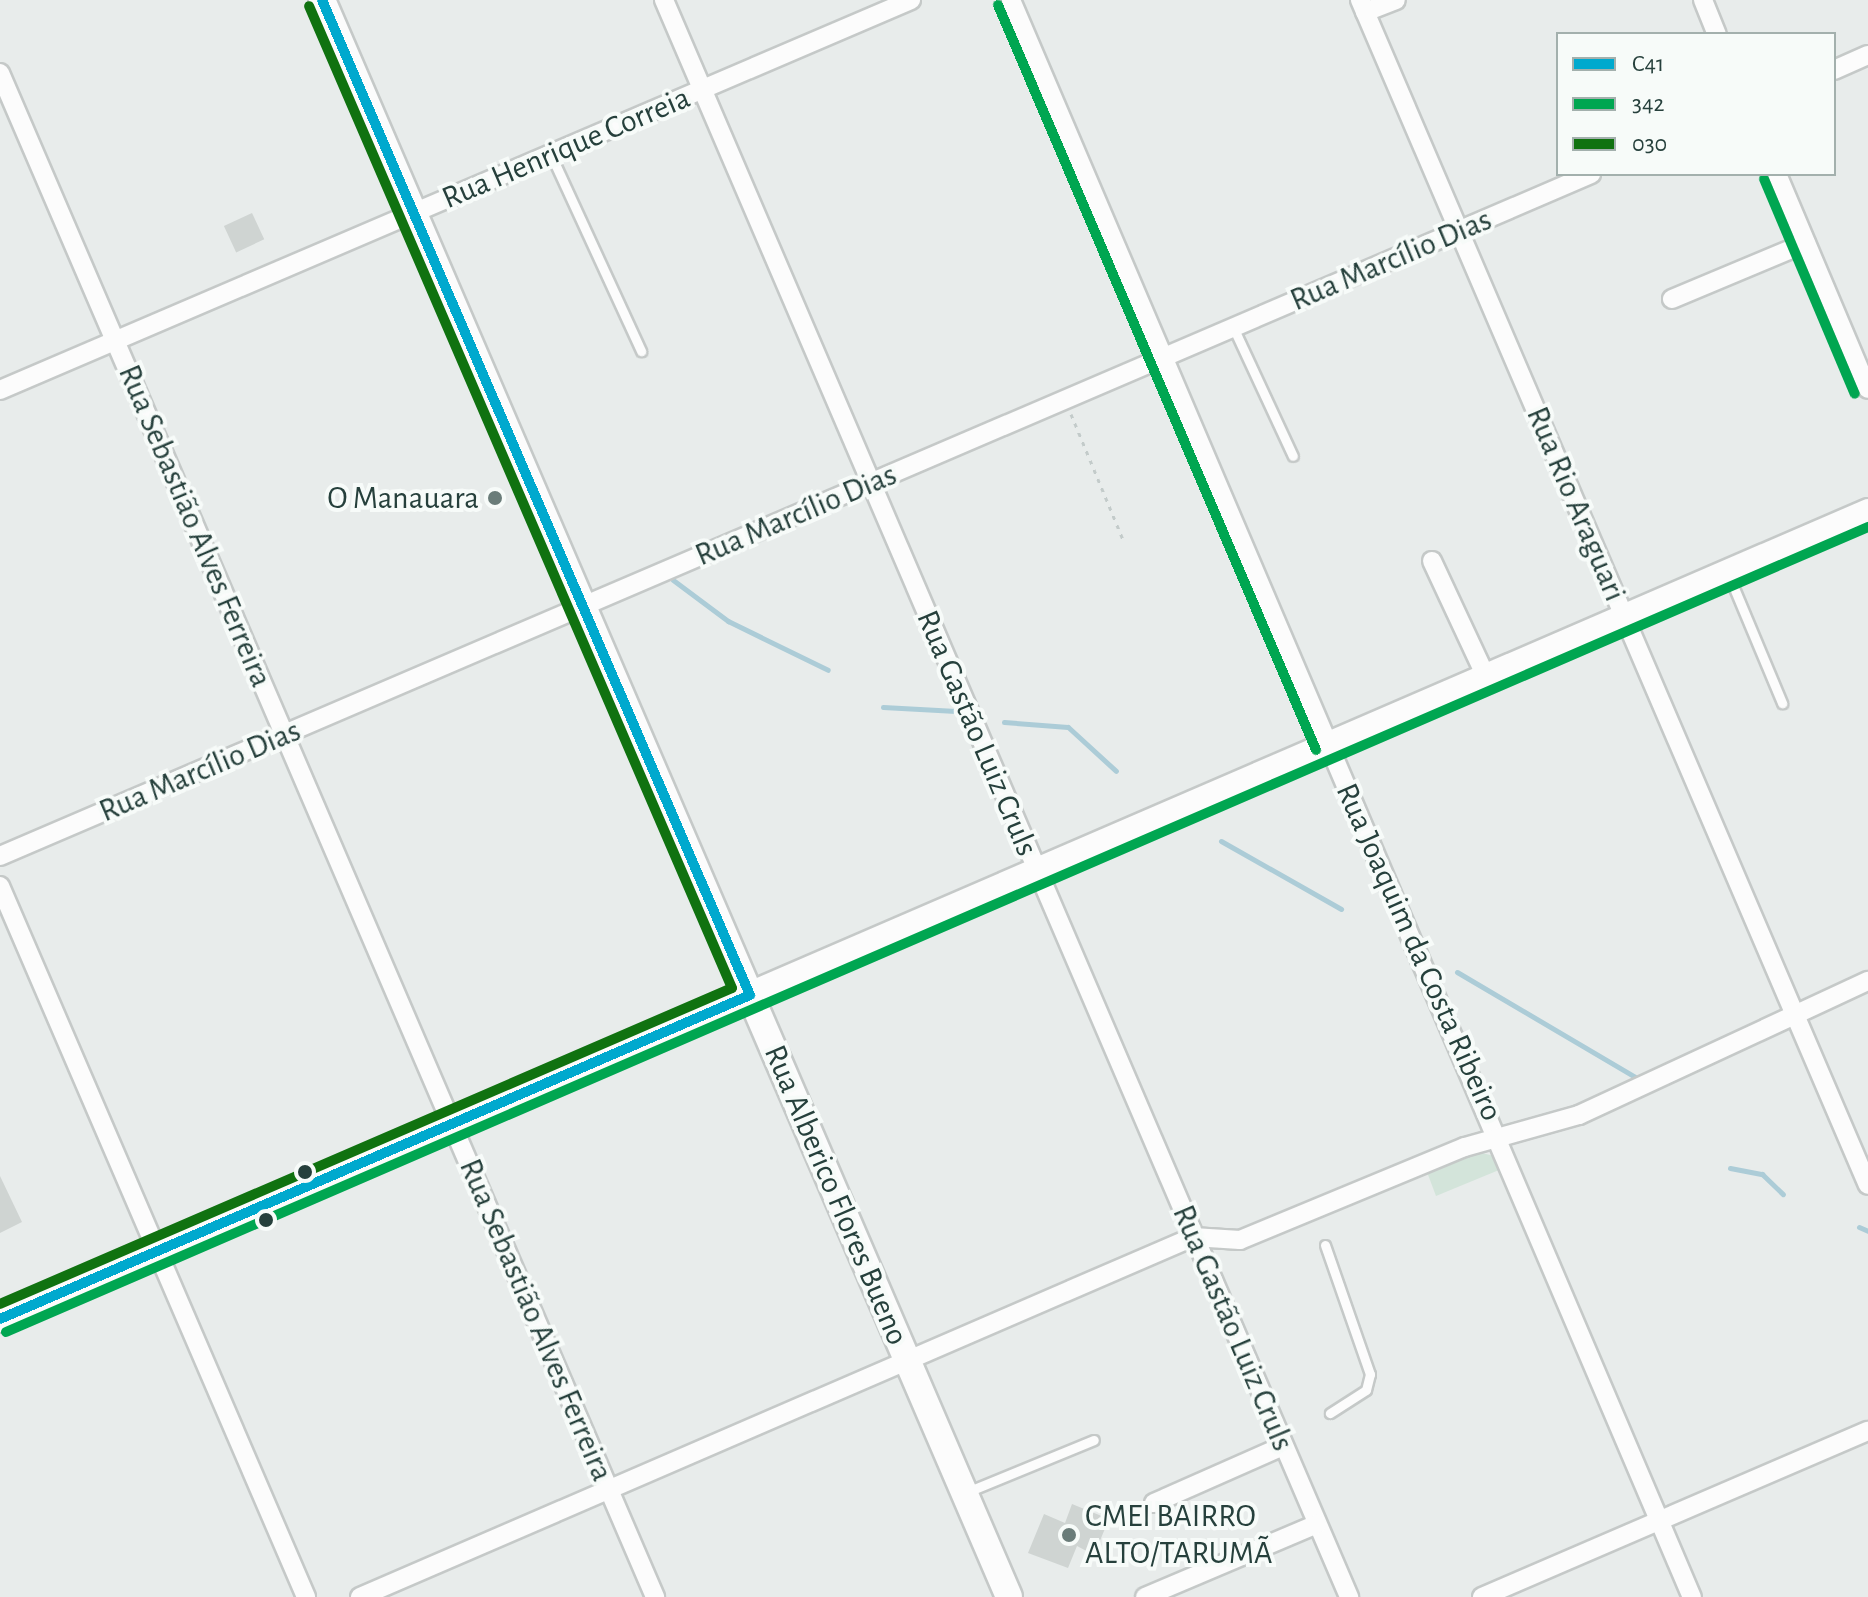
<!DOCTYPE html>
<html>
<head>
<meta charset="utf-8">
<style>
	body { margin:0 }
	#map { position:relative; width:1868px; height:1597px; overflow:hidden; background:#e8eceb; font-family:"Alegreya Sans",sans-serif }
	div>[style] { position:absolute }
	.green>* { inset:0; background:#d3e4da }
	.stream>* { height:5px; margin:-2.5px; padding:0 2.5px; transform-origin:2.5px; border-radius:2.5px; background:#acccd7 }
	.building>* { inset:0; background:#cfd4d2; transform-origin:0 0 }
	.path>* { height:3px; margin-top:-1.5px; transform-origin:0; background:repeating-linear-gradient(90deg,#c3cbca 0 4px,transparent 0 10px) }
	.roads { filter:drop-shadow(2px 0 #c5c9c8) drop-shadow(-2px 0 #c5c9c8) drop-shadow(0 2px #c5c9c8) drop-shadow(0 -2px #c5c9c8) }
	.lane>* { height:9px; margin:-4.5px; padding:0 4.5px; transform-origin:4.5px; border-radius:4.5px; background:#fcfcfc }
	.street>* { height:18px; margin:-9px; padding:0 9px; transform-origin:9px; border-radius:9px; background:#fcfcfc }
	.secondary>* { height:26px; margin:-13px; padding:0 13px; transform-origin:13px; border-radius:13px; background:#fcfcfc }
	.bus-1>* { height:10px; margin:-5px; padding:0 5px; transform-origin:5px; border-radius:5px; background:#00a9ce }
	.bus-2>* { height:10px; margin:-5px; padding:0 5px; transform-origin:5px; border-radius:5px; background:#00a651 }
	.bus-3>* { height:10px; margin:-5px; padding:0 5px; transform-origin:5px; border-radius:5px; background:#107210 }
	.dots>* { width:22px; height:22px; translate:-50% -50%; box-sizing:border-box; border:4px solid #f7fbf9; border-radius:50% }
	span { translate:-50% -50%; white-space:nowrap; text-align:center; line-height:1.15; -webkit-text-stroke:8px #f7fbf9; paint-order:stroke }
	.street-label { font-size:32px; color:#26403c }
	.poi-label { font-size:32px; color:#26403c }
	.right { translate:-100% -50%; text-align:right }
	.left { translate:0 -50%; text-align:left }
	.legend { position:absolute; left:1556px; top:32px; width:280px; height:144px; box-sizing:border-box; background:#f7fbf9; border:2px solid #a3b0ad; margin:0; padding:10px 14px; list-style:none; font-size:24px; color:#26403c }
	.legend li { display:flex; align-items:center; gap:16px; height:40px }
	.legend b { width:40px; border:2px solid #a3b0ad }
</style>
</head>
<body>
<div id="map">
	<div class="green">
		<i style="clip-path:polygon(1478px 1152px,1494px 1156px,1499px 1170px,1436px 1196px,1427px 1172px)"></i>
	</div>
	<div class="stream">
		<i style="left:673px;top:580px;width:69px;rotate:36.7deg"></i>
		<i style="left:728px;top:621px;width:111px;rotate:26.1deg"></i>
		<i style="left:883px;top:707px;width:73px;rotate:3.1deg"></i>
		<i style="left:1004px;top:722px;width:64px;rotate:4.5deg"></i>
		<i style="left:1068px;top:727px;width:65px;rotate:42.5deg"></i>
		<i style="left:1221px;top:841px;width:138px;rotate:29.5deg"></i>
		<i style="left:1457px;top:972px;width:211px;rotate:30.5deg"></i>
		<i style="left:1730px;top:1168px;width:33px;rotate:11deg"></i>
		<i style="left:1762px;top:1174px;width:29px;rotate:44deg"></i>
		<i style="left:1859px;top:1227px;width:10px;rotate:24deg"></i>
	</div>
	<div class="building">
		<i style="left:252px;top:213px;width:29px;height:31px;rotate:65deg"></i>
		<i style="clip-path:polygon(0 1176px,22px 1222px,0 1233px)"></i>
		<i style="clip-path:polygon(1072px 1504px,1109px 1519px,1094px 1555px,1077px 1546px,1068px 1568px,1028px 1553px,1044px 1514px,1065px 1523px)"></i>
	</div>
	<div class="path">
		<i style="left:1071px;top:414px;width:139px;rotate:67.5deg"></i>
	</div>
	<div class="roads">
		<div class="lane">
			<i style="left:551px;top:155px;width:216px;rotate:65.3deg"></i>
			<i style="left:1233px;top:327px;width:142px;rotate:65.1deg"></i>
			<i style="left:1729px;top:576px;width:138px;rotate:67.3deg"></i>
			<i style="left:1325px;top:1245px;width:137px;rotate:70.8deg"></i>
			<i style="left:1370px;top:1374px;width:16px;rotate:104deg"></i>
			<i style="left:1366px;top:1390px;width:43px;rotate:147.4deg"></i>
			<i style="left:967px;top:1492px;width:137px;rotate:-22.3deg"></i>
		</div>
		<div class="street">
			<i style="left:664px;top:0;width:1738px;rotate:66.78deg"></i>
			<i style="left:1011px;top:0;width:1736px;rotate:66.91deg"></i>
			<i style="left:1360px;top:0;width:1289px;rotate:66.8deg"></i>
			<i style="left:1703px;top:0;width:37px;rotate:68deg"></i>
			<i style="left:1365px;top:12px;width:33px;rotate:-21deg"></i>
			<i style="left:1834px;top:70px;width:37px;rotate:-24deg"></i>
			<i style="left:0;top:73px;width:1659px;rotate:66.74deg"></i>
			<i style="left:1777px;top:174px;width:233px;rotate:67.1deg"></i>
			<i style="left:1672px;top:299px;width:145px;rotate:-22.7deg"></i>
			<i style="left:0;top:390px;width:991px;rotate:-23.18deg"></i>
			<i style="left:1432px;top:561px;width:128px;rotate:65deg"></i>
			<i style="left:0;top:856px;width:1731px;rotate:-23.2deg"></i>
			<i style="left:0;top:886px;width:774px;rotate:66.71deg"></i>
			<i style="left:1154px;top:1503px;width:141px;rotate:-23.8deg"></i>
			<i style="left:360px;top:1597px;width:907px;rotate:-23.37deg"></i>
			<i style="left:1193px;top:1237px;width:47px;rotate:3.7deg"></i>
			<i style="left:1240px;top:1240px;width:243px;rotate:-22.5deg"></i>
			<i style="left:1465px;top:1147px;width:118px;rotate:-15.7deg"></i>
			<i style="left:1579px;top:1115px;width:319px;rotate:-24.9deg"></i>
			<i style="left:1145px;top:1597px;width:187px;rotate:-23deg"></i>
			<i style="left:1482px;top:1597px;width:420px;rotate:-23.3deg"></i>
		</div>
		<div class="secondary">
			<i style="left:322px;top:0;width:1738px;rotate:66.72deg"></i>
			<i style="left:0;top:1319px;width:2035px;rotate:-23.36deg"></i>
		</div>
	</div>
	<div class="bus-1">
		<i style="left:322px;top:0;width:1083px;rotate:66.73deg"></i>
		<i style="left:0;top:1319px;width:817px;rotate:-23.36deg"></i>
	</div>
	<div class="bus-2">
		<i style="left:998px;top:5px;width:810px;rotate:66.88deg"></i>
		<i style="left:1764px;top:179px;width:233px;rotate:67.1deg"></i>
		<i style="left:6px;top:1332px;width:2029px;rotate:-23.38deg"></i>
	</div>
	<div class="bus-3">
		<i style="left:0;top:1304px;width:797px;rotate:-23.35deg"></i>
		<i style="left:732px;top:988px;width:1069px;rotate:-113.3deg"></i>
	</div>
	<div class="dots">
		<i style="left:495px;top:498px;background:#6a7c79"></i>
		<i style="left:305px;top:1172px;background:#26403c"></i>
		<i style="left:266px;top:1220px;background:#26403c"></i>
		<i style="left:1069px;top:1535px;background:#6a7c79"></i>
	</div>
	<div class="street-label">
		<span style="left:566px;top:148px;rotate:-23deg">Rua Henrique Correia</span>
		<span style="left:1391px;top:260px;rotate:-23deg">Rua Marcílio Dias</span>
		<span style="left:1576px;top:504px;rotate:67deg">Rua Rio Araguari</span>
		<span style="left:796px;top:515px;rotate:-23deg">Rua Marcílio Dias</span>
		<span style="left:195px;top:526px;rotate:67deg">Rua Sebastião Alves Ferreira</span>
		<span style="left:977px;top:733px;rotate:67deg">Rua Gastão Luiz Cruls</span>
		<span style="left:200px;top:771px;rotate:-23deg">Rua Marcílio Dias</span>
		<span style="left:1419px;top:952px;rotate:66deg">Rua Joaquim da Costa Ribeiro</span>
		<span style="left:836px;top:1195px;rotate:67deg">Rua Alberico Flores Bueno</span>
		<span style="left:536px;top:1320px;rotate:67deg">Rua Sebastião Alves Ferreira</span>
		<span style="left:1233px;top:1328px;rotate:67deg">Rua Gastão Luiz Cruls</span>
	</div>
	<div class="poi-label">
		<span class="right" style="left:479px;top:498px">O Manauara</span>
		<span class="left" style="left:1085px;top:1535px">CMEI BAIRRO<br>ALTO/TARUMÃ</span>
	</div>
	<ul class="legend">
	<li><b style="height:10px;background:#00a9ce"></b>C41</li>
	<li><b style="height:10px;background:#00a651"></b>342</li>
	<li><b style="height:10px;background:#107210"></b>030</li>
	</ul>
</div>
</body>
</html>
